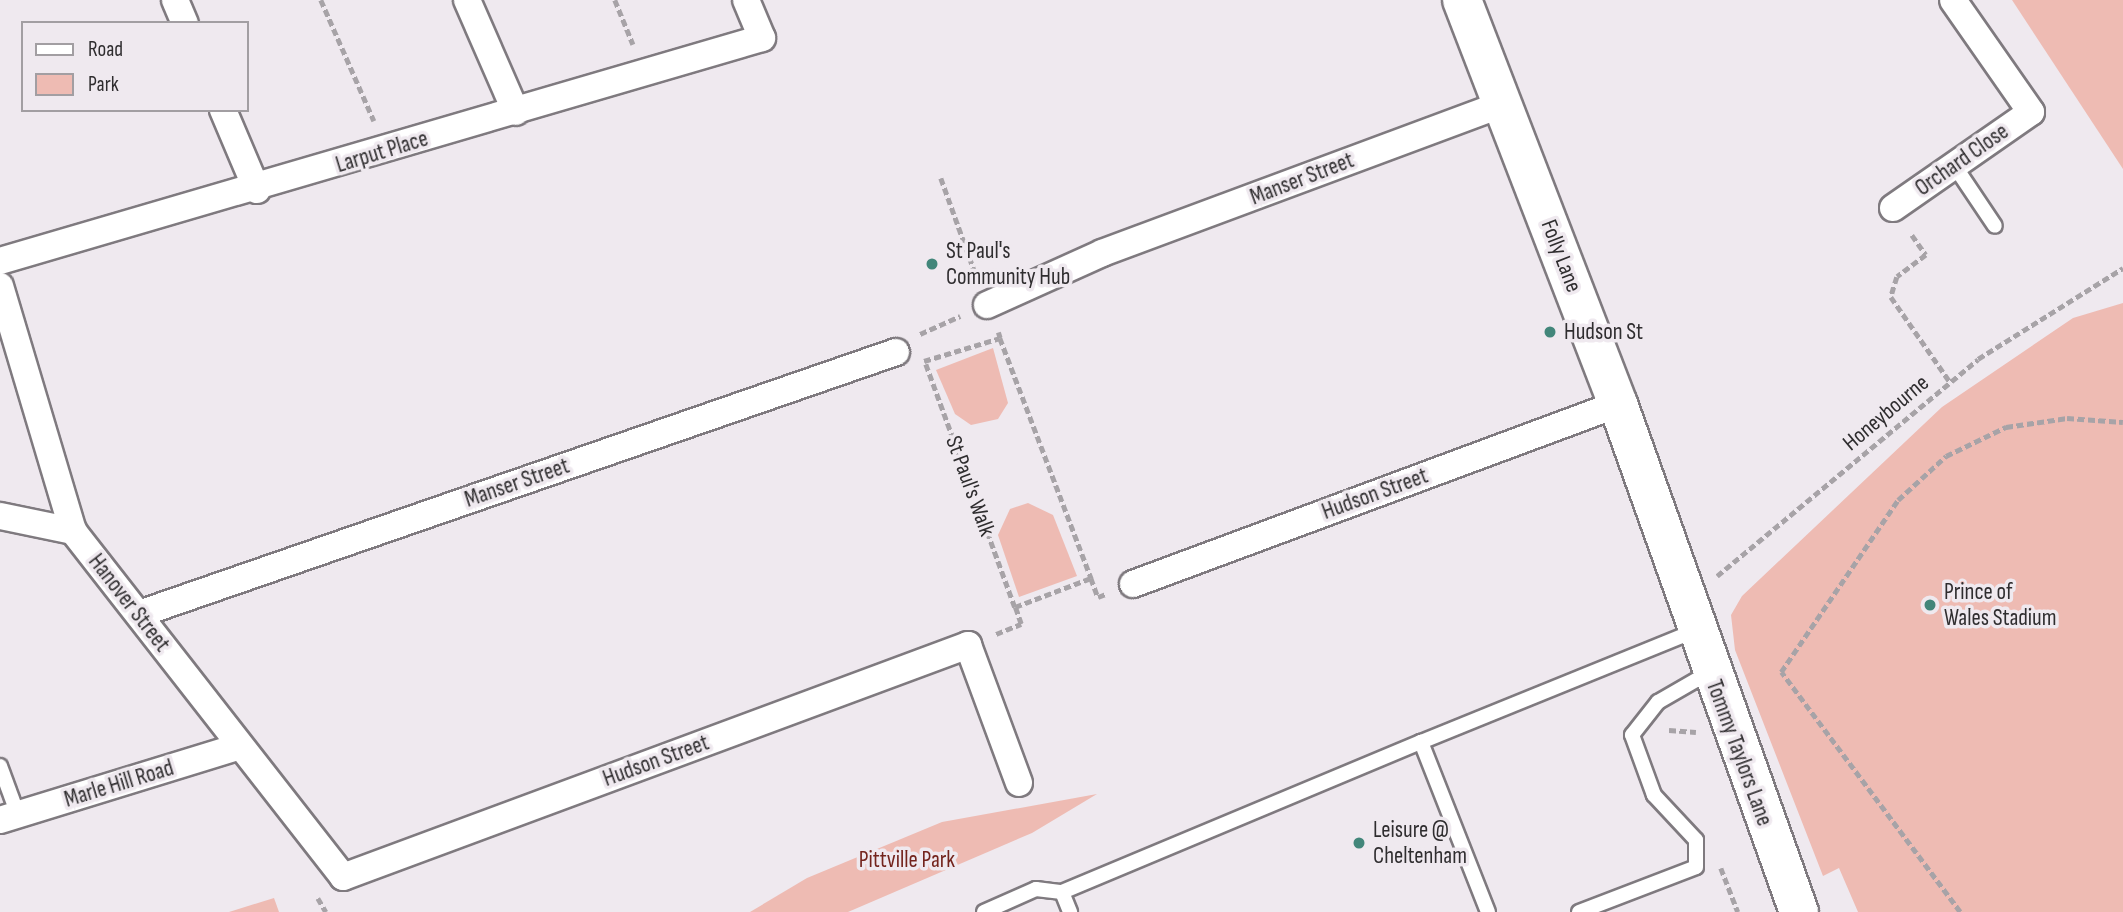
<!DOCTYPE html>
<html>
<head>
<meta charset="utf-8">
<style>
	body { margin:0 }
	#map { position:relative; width:2123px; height:912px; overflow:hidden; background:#efe9ef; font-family:"Sofia Sans Condensed",sans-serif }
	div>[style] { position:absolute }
	.green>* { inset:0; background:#eebbb3 }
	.path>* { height:4.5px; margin-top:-2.25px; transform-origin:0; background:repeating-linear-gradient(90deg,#a7a3a7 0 7px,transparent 0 10.5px) }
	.roads { filter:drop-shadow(2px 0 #7f7a7f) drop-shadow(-2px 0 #7f7a7f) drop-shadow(0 2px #7f7a7f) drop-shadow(0 -2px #7f7a7f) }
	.lane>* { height:14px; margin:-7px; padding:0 7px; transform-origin:7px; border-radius:7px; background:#fff }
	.street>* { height:26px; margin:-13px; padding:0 13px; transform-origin:13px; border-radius:13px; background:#fff }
	.secondary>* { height:38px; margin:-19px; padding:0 19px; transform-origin:19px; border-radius:19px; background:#fff }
	.dots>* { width:19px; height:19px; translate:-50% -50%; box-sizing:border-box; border:4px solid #efe9ef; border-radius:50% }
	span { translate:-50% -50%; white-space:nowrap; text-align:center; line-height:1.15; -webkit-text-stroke:7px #efe9ef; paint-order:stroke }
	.street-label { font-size:23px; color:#2f2d2f }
	.poi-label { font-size:23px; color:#2f2d2f }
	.left { translate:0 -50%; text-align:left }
	.park-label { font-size:23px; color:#73241d }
	.legend { position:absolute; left:21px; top:21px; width:228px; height:91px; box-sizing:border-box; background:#efe9ef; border:2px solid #a29ea2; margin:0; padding:9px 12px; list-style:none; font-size:21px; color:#2f2d2f }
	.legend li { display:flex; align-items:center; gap:14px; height:35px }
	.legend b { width:35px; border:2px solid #a29ea2 }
</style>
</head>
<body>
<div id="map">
	<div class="green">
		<i style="clip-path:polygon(2012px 0,2123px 0,2123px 169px)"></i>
		<i style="clip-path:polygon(2123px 303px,2123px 912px,1858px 912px,1839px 868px,1823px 876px,1735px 650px,1731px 615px,1742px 596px,1942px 407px,2073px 318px)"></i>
		<i style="clip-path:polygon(993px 348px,1008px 403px,998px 419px,971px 425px,955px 414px,936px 370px)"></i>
		<i style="clip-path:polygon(1028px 503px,1053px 515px,1077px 576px,1019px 597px,998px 535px,1010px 509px)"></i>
		<i style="clip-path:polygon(1097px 794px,1032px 833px,848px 912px,750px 912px,807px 878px,942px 822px)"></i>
		<i style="clip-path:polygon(274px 898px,279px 912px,229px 912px)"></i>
	</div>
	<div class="path">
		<i style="left:321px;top:0;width:132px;rotate:66.3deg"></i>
		<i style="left:615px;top:0;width:48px;rotate:67.8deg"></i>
		<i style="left:941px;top:178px;width:106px;rotate:70.2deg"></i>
		<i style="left:1912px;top:235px;width:24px;rotate:55deg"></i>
		<i style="left:1926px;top:255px;width:36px;rotate:143deg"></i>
		<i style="left:1897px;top:277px;width:21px;rotate:107deg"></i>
		<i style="left:1891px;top:297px;width:103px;rotate:55.2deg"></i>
		<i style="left:920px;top:334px;width:44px;rotate:-24.2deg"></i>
		<i style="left:1000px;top:338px;width:257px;rotate:69.2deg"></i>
		<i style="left:924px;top:361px;width:79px;rotate:-16.8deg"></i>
		<i style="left:1000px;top:338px;width:6px;rotate:-108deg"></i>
		<i style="left:926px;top:364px;width:259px;rotate:69.9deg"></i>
		<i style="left:1717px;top:576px;width:339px;rotate:-39.7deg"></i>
		<i style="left:1978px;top:359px;width:171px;rotate:-32.1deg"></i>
		<i style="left:996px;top:634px;width:27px;rotate:-22deg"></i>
		<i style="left:1021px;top:624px;width:18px;rotate:-109deg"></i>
		<i style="left:1015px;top:607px;width:81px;rotate:-20.9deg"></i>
		<i style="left:1091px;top:578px;width:20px;rotate:70deg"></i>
		<i style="left:1098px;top:597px;width:9px;rotate:-21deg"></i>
		<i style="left:1669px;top:730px;width:27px;rotate:4deg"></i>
		<i style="left:1721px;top:868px;width:47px;rotate:68.9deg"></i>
		<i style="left:318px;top:898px;width:16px;rotate:60deg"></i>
		<i style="left:1960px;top:912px;width:299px;rotate:-126.7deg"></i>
		<i style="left:1781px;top:672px;width:208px;rotate:-55.8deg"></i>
		<i style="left:1898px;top:500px;width:65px;rotate:-42.5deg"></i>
		<i style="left:1946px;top:456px;width:67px;rotate:-25.8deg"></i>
		<i style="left:2006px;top:427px;width:62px;rotate:-8.4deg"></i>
		<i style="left:2067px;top:418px;width:56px;rotate:4.1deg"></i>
	</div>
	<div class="roads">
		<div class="lane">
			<i style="left:1954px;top:165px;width:73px;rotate:56.1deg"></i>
			<i style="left:0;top:766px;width:52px;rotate:69.8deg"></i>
			<i style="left:1062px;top:892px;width:22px;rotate:68deg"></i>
			<i style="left:984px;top:912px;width:57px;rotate:-23.9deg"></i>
			<i style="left:1036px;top:889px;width:26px;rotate:7deg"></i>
			<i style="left:1062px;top:892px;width:389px;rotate:-22.7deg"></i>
			<i style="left:1488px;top:912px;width:183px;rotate:-111.5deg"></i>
			<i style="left:1421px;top:742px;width:295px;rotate:-22.1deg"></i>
			<i style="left:1579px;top:912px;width:125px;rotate:-21deg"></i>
			<i style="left:1696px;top:867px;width:27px;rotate:-90deg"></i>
			<i style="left:1696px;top:840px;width:62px;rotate:-133deg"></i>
			<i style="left:1654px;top:795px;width:64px;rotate:-110.1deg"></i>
			<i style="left:1632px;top:735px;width:42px;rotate:-51.8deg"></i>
			<i style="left:1658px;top:702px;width:60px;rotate:-30deg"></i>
		</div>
		<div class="street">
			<i style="left:175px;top:0;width:25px;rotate:67deg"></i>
			<i style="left:467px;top:0;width:122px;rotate:66.4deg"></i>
			<i style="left:223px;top:110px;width:87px;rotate:67deg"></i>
			<i style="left:1893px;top:208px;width:168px;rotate:-34.8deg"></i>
			<i style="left:2031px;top:112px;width:136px;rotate:-124.9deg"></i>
			<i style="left:0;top:261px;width:794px;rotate:-16.31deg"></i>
			<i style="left:762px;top:38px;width:41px;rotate:-112.8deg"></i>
			<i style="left:0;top:286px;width:256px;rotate:73.4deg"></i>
			<i style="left:73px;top:531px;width:439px;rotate:52deg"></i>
			<i style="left:343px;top:877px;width:667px;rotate:-20.36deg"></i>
			<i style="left:968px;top:645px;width:147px;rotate:69.7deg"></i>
			<i style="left:987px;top:305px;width:126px;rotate:-24.3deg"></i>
			<i style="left:1102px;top:253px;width:427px;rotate:-20.4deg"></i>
			<i style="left:0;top:516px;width:75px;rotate:11.6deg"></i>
			<i style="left:1133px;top:584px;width:517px;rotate:-20.36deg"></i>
			<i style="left:139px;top:614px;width:801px;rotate:-19.09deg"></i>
			<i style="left:0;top:820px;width:248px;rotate:-17.1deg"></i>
		</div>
		<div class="secondary">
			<i style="left:1462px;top:0;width:433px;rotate:68.9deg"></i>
			<i style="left:1618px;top:404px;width:539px;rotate:70.39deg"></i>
		</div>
	</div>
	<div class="dots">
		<i style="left:932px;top:264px;background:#42867a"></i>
		<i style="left:1550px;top:332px;background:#42867a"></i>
		<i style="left:1930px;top:605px;background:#42867a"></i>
		<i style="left:1359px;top:843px;background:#42867a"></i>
	</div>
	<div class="street-label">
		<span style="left:382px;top:152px;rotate:-17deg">Larput Place</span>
		<span style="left:1962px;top:160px;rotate:-35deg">Orchard Close</span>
		<span style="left:1302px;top:179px;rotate:-21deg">Manser Street</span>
		<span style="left:1561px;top:256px;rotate:69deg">Folly Lane</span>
		<span style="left:1886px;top:413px;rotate:-40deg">Honeybourne</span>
		<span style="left:517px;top:483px;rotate:-19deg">Manser Street</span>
		<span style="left:970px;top:486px;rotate:70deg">St Paul's Walk</span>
		<span style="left:1375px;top:494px;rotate:-20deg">Hudson Street</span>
		<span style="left:129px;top:603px;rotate:52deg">Hanover Street</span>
		<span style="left:1739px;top:753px;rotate:70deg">Tommy Taylors Lane</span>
		<span style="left:656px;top:761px;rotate:-20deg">Hudson Street</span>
		<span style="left:119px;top:784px;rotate:-17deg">Marle Hill Road</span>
	</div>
	<div class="poi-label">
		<span class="left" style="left:946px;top:264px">St Paul's<br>Community Hub</span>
		<span class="left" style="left:1564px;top:332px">Hudson St</span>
		<span class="left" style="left:1944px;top:605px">Prince of<br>Wales Stadium</span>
		<span class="left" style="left:1373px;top:843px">Leisure @<br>Cheltenham</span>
	</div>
	<div class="park-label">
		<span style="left:907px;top:860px">Pittville Park</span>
	</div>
	<ul class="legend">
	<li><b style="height:9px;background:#fff"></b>Road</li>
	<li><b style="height:19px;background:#eebbb3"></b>Park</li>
	</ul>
</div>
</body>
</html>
